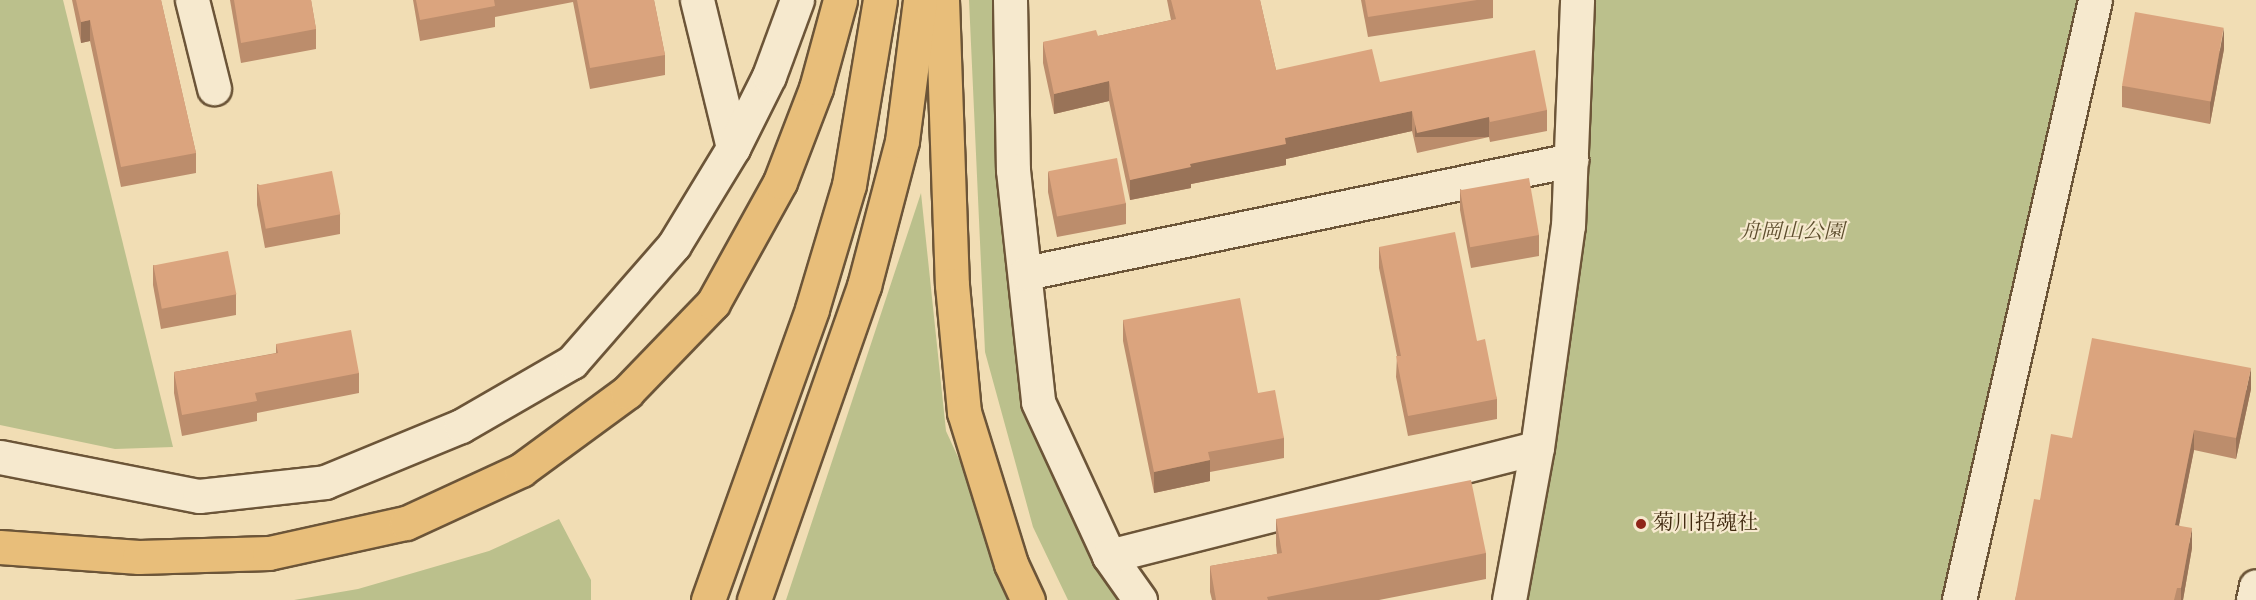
<!DOCTYPE html>
<html>
<head>
<meta charset="utf-8">
<style>
	body { margin:0 }
	#map { position:relative; width:2256px; height:600px; overflow:hidden; background:#f1ddb4; font-family:Vollkorn,"Noto Serif JP",serif }
	div>[style] { position:absolute }
	.green>* { inset:0; background:#bbc08c }
	.roads { filter:drop-shadow(2px 0 #6c5538) drop-shadow(-2px 0 #6c5538) drop-shadow(0 2px #6c5538) drop-shadow(0 -2px #6c5538) }
	.minor>* { height:33px; margin:-16.5px; padding:0 16.5px; transform-origin:16.5px; border-radius:16.5px; background:#f6e9ce }
	.motorway>* { height:33px; margin:-16.5px; padding:0 16.5px; transform-origin:16.5px; border-radius:16.5px; background:#e8be7a }
	.wall>* { inset:0; background:#bc8d6c }
	.shaded-wall>* { inset:0; background:#997358; transform-origin:0 0 }
	.building>* { inset:0; background:#dba47e; transform-origin:0 0 }
	.dots>* { width:16px; height:16px; translate:-50% -50%; box-sizing:border-box; border:3px solid #f6e9ce; border-radius:50% }
	span { translate:-50% -50%; white-space:nowrap; text-align:center; line-height:1.15; -webkit-text-stroke:4.5px #f6e9ce; paint-order:stroke }
	.park-label { font-size:21px; color:#5e4e2e; font-style:italic }
	.poi-label { font-size:21px; color:#3f280e }
	.left { translate:0 -50%; text-align:left }
</style>
</head>
<body>
<div id="map">
	<div class="green">
		<i style="clip-path:polygon(0 0,63px 0,173px 447px,115px 449px,0 425px)"></i>
		<i style="clip-path:polygon(969px 0,1011px 0,1034px 361px,1137px 600px,1068px 600px,1033px 527px,985px 352px)"></i>
		<i style="clip-path:polygon(1578px 0,2079px 0,1953px 600px,1508px 600px)"></i>
		<i style="clip-path:polygon(921px 193px,946px 431px,1024px 600px,786px 600px)"></i>
		<i style="clip-path:polygon(559px 519px,591px 580px,591px 600px,294px 600px,358px 589px,489px 551px)"></i>
	</div>
	<div class="roads">
		<div class="minor">
			<i style="left:192px;top:0;width:91px;rotate:76deg"></i>
			<i style="left:697px;top:0;width:152px;rotate:76.3deg"></i>
			<i style="left:1010px;top:0;width:170px;rotate:89deg"></i>
			<i style="left:1013px;top:170px;width:233px;rotate:83.8deg"></i>
			<i style="left:1038px;top:402px;width:170px;rotate:65.2deg"></i>
			<i style="left:1109px;top:556px;width:54px;rotate:54.8deg"></i>
			<i style="left:1026px;top:273px;width:557px;rotate:-11.71deg"></i>
			<i style="left:0;top:457px;width:203px;rotate:11.1deg"></i>
			<i style="left:199px;top:496px;width:127px;rotate:-6.3deg"></i>
			<i style="left:325px;top:482px;width:147px;rotate:-22.4deg"></i>
			<i style="left:461px;top:426px;width:128px;rotate:-30deg"></i>
			<i style="left:572px;top:362px;width:155px;rotate:-48.9deg"></i>
			<i style="left:674px;top:245px;width:114px;rotate:-58.7deg"></i>
			<i style="left:733px;top:148px;width:80px;rotate:-63.4deg"></i>
			<i style="left:769px;top:76px;width:81px;rotate:-69.8deg"></i>
			<i style="left:1109px;top:556px;width:441px;rotate:-14.2deg"></i>
			<i style="left:1509px;top:600px;width:155px;rotate:-79.6deg"></i>
			<i style="left:1537px;top:448px;width:224px;rotate:-82.1deg"></i>
			<i style="left:1568px;top:226px;width:226px;rotate:-87.7deg"></i>
			<i style="left:1959px;top:600px;width:615px;rotate:-77.23deg"></i>
			<i style="left:2253px;top:600px;width:14px;rotate:-78deg"></i>
		</div>
		<div class="motorway">
			<i style="left:942px;top:0;width:285px;rotate:88deg"></i>
			<i style="left:952px;top:285px;width:128px;rotate:84.6deg"></i>
			<i style="left:964px;top:412px;width:159px;rotate:72.8deg"></i>
			<i style="left:1011px;top:564px;width:40px;rotate:65deg"></i>
			<i style="left:0;top:547px;width:139px;rotate:4.1deg"></i>
			<i style="left:139px;top:557px;width:130px;rotate:-1.8deg"></i>
			<i style="left:269px;top:553px;width:140px;rotate:-12.4deg"></i>
			<i style="left:406px;top:523px;width:127px;rotate:-24.7deg"></i>
			<i style="left:521px;top:470px;width:132px;rotate:-36.3deg"></i>
			<i style="left:627px;top:392px;width:124px;rotate:-46deg"></i>
			<i style="left:713px;top:303px;width:138px;rotate:-61deg"></i>
			<i style="left:780px;top:182px;width:101px;rotate:-69deg"></i>
			<i style="left:816px;top:88px;width:91px;rotate:-74.7deg"></i>
			<i style="left:708px;top:600px;width:309px;rotate:-70.3deg"></i>
			<i style="left:812px;top:309px;width:129px;rotate:-73.4deg"></i>
			<i style="left:849px;top:185px;width:188px;rotate:-80.5deg"></i>
			<i style="left:754px;top:600px;width:333px;rotate:-70.7deg"></i>
			<i style="left:864px;top:286px;width:150px;rotate:-75.3deg"></i>
			<i style="left:902px;top:141px;width:142px;rotate:-82.7deg"></i>
		</div>
	</div>
	<div class="wall">
		<i style="clip-path:polygon(72px 0,161px 0,196px 153px,196px 173px,121px 187px,90px 41px,81px 43px)"></i>
		<i style="clip-path:polygon(230px 0,311px 0,316px 29px,316px 49px,241px 63px)"></i>
		<i style="clip-path:polygon(413px 0,654px 0,665px 55px,665px 75px,590px 89px,573px 2px,495px 17px,495px 27px,420px 41px)"></i>
		<i style="clip-path:polygon(1167px 0,1260px 0,1276px 70px,1380px 82px,1547px 110px,1547px 131px,1490px 142px,1489px 137px,1417px 153px,1412px 131px,1286px 159px,1286px 165px,1191px 184px,1191px 188px,1130px 200px,1109px 101px,1054px 114px,1043px 63px,1043px 42px,1098px 36px,1171px 20px)"></i>
		<i style="clip-path:polygon(1361px 0,1493px 0,1493px 18px,1368px 37px)"></i>
		<i style="clip-path:polygon(2224px 49px,2210px 124px,2122px 107px,2122px 86px)"></i>
		<i style="clip-path:polygon(1048px 172px,1126px 203px,1126px 224px,1057px 237px,1048px 192px)"></i>
		<i style="clip-path:polygon(257px 184px,340px 214px,340px 234px,265px 248px,257px 205px)"></i>
		<i style="clip-path:polygon(1460px 189px,1539px 235px,1539px 256px,1471px 268px,1460px 210px)"></i>
		<i style="clip-path:polygon(1379px 247px,1477px 341px,1497px 399px,1497px 419px,1408px 436px,1396px 377px,1397px 356px,1379px 268px)"></i>
		<i style="clip-path:polygon(153px 265px,236px 294px,236px 315px,161px 329px,153px 285px)"></i>
		<i style="clip-path:polygon(1123px 320px,1258px 393px,1284px 438px,1284px 458px,1210px 472px,1210px 481px,1154px 493px,1123px 341px)"></i>
		<i style="clip-path:polygon(276px 344px,359px 373px,359px 393px,257px 413px,257px 421px,182px 436px,174px 393px,174px 372px,276px 353px)"></i>
		<i style="clip-path:polygon(2251px 389px,2236px 459px,2194px 450px,2179px 525px,2192px 548px,2183px 600px,2015px 600px,2040px 500px,2072px 438px)"></i>
		<i style="clip-path:polygon(1276px 519px,1486px 553px,1486px 579px,1379px 600px,1212px 600px,1210px 592px,1210px 566px,1277px 554px,1276px 545px)"></i>
	</div>
	<div class="shaded-wall">
		<i style="clip-path:polygon(90px 20px,90px 41px,81px 43px,81px 22px)"></i>
		<i style="clip-path:polygon(2224px 28px,2224px 49px,2210px 124px,2210px 103px)"></i>
		<i style="clip-path:polygon(1109px 81px,1109px 101px,1054px 114px,1054px 94px)"></i>
		<i style="clip-path:polygon(1412px 111px,1412px 131px,1286px 159px,1286px 165px,1191px 184px,1191px 188px,1130px 200px,1130px 180px,1285px 138px)"></i>
		<i style="left:1489px;top:117px;width:20px;height:74px;rotate:90deg"></i>
		<i style="clip-path:polygon(2251px 368px,2251px 389px,2236px 459px,2236px 438px)"></i>
		<i style="clip-path:polygon(2194px 430px,2194px 450px,2175px 545px,2175px 525px)"></i>
		<i style="clip-path:polygon(1210px 460px,1210px 481px,1154px 493px,1154px 472px)"></i>
		<i style="clip-path:polygon(2192px 528px,2192px 548px,2183px 600px,2181px 600px,2181px 588px)"></i>
	</div>
	<div class="building">
		<i style="clip-path:polygon(76px 0,161px 0,196px 153px,121px 167px,90px 20px,81px 22px)"></i>
		<i style="clip-path:polygon(234px 0,311px 0,316px 29px,241px 43px)"></i>
		<i style="clip-path:polygon(416px 0,494px 0,495px 6px,420px 20px)"></i>
		<i style="clip-path:polygon(577px 0,654px 0,665px 55px,590px 68px)"></i>
		<i style="clip-path:polygon(1171px 0,1260px 0,1276px 70px,1372px 49px,1380px 82px,1535px 50px,1547px 110px,1490px 122px,1489px 117px,1417px 133px,1412px 111px,1285px 138px,1286px 144px,1190px 164px,1191px 167px,1130px 180px,1109px 81px,1054px 94px,1043px 42px,1096px 30px,1098px 36px,1176px 19px)"></i>
		<i style="clip-path:polygon(1365px 0,1477px 0,1368px 17px)"></i>
		<i style="left:2135px;top:12px;width:90px;height:75px;rotate:10deg"></i>
		<i style="left:1117px;top:158px;width:46px;height:70px;rotate:79deg"></i>
		<i style="left:332px;top:171px;width:44px;height:76px;rotate:79deg"></i>
		<i style="left:1529px;top:178px;width:58px;height:70px;rotate:80deg"></i>
		<i style="clip-path:polygon(1455px 232px,1477px 341px,1485px 339px,1497px 399px,1408px 416px,1396px 356px,1401px 356px,1379px 247px)"></i>
		<i style="left:228px;top:251px;width:44px;height:76px;rotate:79deg"></i>
		<i style="clip-path:polygon(1240px 298px,1258px 393px,1275px 390px,1284px 438px,1208px 452px,1210px 460px,1154px 472px,1123px 320px)"></i>
		<i style="clip-path:polygon(351px 330px,359px 373px,255px 393px,257px 401px,182px 415px,174px 372px,278px 353px,276px 344px)"></i>
		<i style="clip-path:polygon(2092px 338px,2251px 368px,2236px 438px,2194px 430px,2175px 525px,2192px 528px,2181px 588px,2177px 588px,2174px 600px,2015px 600px,2034px 499px,2040px 500px,2051px 434px,2072px 438px)"></i>
		<i style="clip-path:polygon(1471px 480px,1486px 553px,1267px 597px,1268px 600px,1216px 600px,1210px 566px,1282px 553px,1276px 519px)"></i>
	</div>
	<div class="dots">
		<i style="left:1641px;top:524px;background:#8f2418"></i>
	</div>
	<div class="park-label">
		<span style="left:1792px;top:233px">舟岡山公園</span>
	</div>
	<div class="poi-label">
		<span class="left" style="left:1653px;top:524px">菊川招魂社</span>
	</div>
</div>
</body>
</html>
